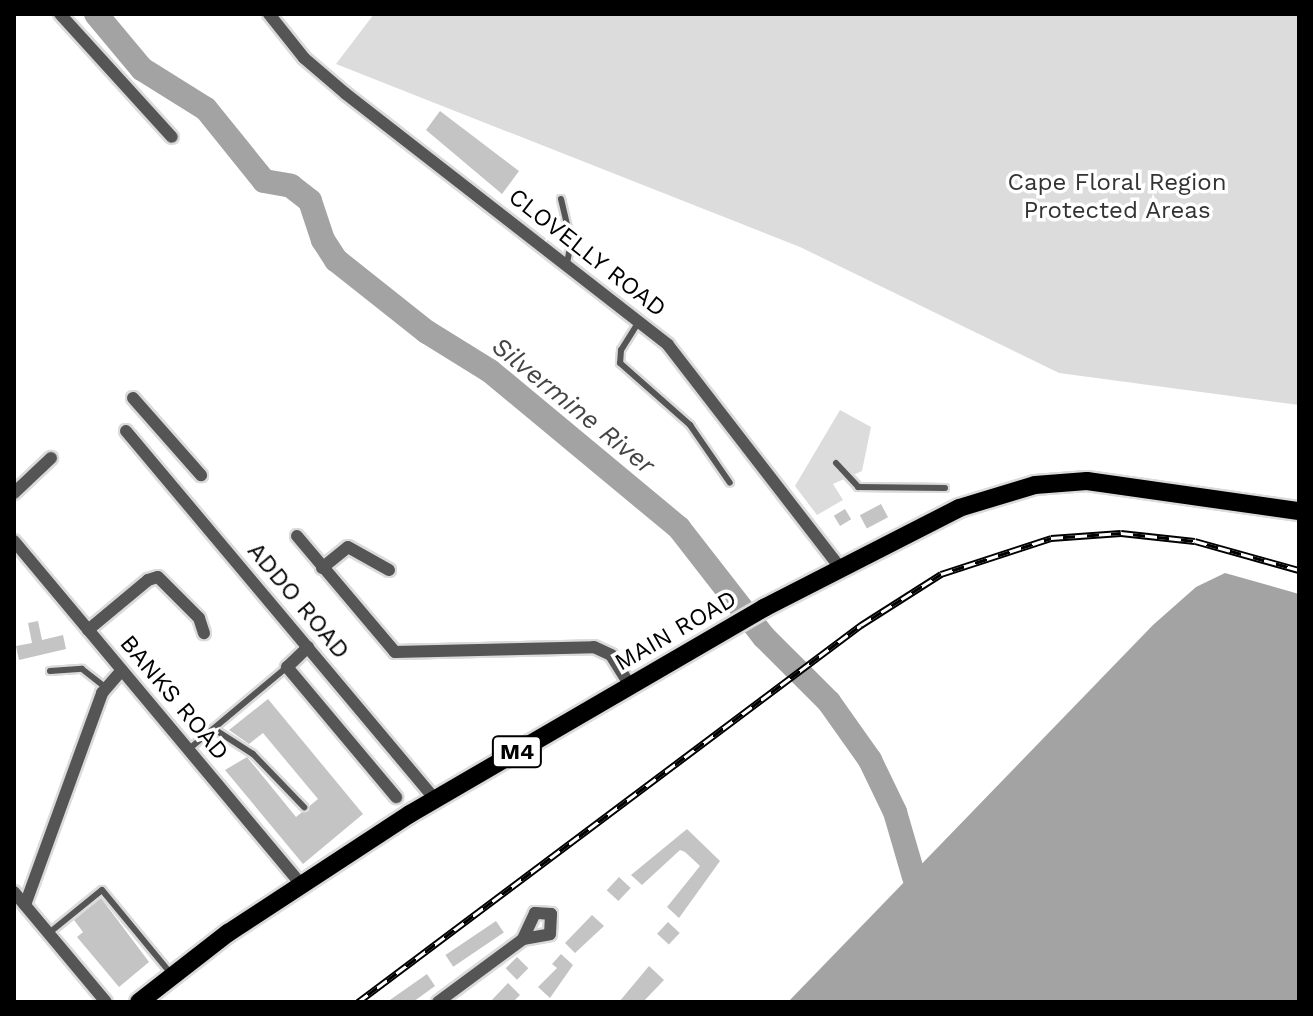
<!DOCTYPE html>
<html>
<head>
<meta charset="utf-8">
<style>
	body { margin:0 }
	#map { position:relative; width:1313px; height:1016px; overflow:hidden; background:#fff; font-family:"Work Sans",sans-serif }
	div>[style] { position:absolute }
	.green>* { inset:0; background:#dcdcdc }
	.water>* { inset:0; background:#a3a3a3 }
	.river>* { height:24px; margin:-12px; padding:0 12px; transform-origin:12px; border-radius:12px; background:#a3a3a3 }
	.building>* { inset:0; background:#c4c4c4; transform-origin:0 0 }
	.roads { filter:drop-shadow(2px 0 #dbdbdb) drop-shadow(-2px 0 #dbdbdb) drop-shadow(0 2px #dbdbdb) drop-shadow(0 -2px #dbdbdb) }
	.lane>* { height:6px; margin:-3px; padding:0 3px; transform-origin:3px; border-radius:3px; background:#555 }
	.street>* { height:12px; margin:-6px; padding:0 6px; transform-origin:6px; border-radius:6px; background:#555 }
	.primary>* { height:18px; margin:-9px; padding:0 9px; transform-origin:9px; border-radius:9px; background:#000 }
	.rail>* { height:7px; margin-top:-3.5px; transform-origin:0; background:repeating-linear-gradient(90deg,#fff 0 12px,#000 0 24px); box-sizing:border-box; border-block:2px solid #000 }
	span { translate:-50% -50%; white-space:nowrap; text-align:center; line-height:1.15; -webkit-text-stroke:7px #fff; paint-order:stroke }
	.shield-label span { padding:2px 6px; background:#fff; border:2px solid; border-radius:6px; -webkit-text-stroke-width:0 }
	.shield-label { font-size:22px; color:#000; font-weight:700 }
	.park-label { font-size:24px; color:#333 }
	.street-label { font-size:24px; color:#000 }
	.water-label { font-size:26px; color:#444; font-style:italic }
	.frame { position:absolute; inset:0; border:16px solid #000; pointer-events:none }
</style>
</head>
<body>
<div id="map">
	<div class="green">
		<i style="clip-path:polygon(374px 14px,1299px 14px,1299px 405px,1059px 373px,800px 247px,336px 64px)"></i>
		<i style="clip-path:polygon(840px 410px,871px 427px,862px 471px,833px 484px,843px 500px,817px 515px,795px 486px)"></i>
	</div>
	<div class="water">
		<i style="clip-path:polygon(1225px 573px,1299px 594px,1299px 1002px,788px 1002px,1153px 625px,1196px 587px)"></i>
	</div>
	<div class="river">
		<i style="left:96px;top:14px;width:72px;rotate:50.1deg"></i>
		<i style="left:142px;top:69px;width:75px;rotate:32deg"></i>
		<i style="left:206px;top:109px;width:92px;rotate:51.1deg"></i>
		<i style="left:264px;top:181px;width:27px;rotate:10deg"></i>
		<i style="left:291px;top:186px;width:24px;rotate:38deg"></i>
		<i style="left:310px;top:201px;width:41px;rotate:71.6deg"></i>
		<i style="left:323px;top:240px;width:24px;rotate:57deg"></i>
		<i style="left:336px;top:260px;width:116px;rotate:38.4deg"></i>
		<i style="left:427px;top:332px;width:74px;rotate:31.8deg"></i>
		<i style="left:490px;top:371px;width:246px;rotate:39.7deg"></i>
		<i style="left:679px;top:528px;width:138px;rotate:52.1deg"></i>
		<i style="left:764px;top:637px;width:92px;rotate:45deg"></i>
		<i style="left:829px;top:702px;width:71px;rotate:54.7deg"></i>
		<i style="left:870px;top:760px;width:58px;rotate:64.3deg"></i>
		<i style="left:895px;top:812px;width:68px;rotate:73.7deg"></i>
	</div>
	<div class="building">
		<i style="clip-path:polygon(440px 111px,519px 171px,502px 194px,426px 130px)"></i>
		<i style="left:881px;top:504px;width:15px;height:24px;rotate:62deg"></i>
		<i style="left:845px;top:509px;width:12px;height:13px;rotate:59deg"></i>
		<i style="clip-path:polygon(38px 621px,42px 640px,63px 635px,66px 649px,19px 660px,16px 646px,32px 643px,28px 623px)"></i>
		<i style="clip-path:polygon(268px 699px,363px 814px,303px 864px,225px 770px,247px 757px,296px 817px,318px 799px,263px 733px,249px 744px,229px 730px)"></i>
		<i style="clip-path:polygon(687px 829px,720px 861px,679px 918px,667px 907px,700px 866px,685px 852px,680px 850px,642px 885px,631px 875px)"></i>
		<i style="left:619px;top:877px;width:16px;height:18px;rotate:43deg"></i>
		<i style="clip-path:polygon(101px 898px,149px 962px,119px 987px,77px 937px,83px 932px,74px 920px)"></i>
		<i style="clip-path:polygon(592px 915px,604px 926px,575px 953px,565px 943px)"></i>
		<i style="left:496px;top:921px;width:14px;height:61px;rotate:56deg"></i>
		<i style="left:668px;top:922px;width:16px;height:16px;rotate:43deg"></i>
		<i style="clip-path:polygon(561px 954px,573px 965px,550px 998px,538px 987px,557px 968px,552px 964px)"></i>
		<i style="left:517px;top:957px;width:16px;height:16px;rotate:45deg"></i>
		<i style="clip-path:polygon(649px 966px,664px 980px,643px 1002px,619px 1002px)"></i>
		<i style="clip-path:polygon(427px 974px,435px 986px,413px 1002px,387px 1002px)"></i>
		<i style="clip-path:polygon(508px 983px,520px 995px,513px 1002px,490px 1002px)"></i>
	</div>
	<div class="roads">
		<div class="lane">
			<i style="left:561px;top:199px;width:43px;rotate:76.6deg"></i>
			<i style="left:571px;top:241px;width:23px;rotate:100deg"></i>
			<i style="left:638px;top:323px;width:32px;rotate:122deg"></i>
			<i style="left:621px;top:350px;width:13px;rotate:94deg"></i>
			<i style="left:620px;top:363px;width:94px;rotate:41.5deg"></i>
			<i style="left:690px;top:425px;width:70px;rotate:55.4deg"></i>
			<i style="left:836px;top:463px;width:33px;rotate:47deg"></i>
			<i style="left:858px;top:487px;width:87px;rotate:0.7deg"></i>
			<i style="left:50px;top:671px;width:32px;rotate:-4deg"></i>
			<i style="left:82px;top:669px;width:29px;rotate:38deg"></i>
			<i style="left:214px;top:729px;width:46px;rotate:32.7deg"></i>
			<i style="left:253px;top:754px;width:74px;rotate:46.1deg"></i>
			<i style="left:189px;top:749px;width:128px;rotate:-39.9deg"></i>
			<i style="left:49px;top:933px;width:68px;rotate:-39.1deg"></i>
			<i style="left:102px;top:890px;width:110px;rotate:50.5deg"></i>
		</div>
		<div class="street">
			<i style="left:60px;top:14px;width:166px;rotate:47.7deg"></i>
			<i style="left:269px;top:14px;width:56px;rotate:51.5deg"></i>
			<i style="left:304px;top:58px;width:55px;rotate:40.6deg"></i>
			<i style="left:346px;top:94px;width:408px;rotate:37.9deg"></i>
			<i style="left:668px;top:345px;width:279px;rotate:52.3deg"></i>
			<i style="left:133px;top:398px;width:103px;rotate:48.6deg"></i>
			<i style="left:126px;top:431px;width:482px;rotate:50deg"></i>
			<i style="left:14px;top:493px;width:51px;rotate:-43.4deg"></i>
			<i style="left:297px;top:536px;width:152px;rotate:49.8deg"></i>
			<i style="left:395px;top:652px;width:199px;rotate:-1.4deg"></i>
			<i style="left:594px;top:647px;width:19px;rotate:25deg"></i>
			<i style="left:611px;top:655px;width:36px;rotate:58deg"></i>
			<i style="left:14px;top:541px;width:447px;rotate:50.1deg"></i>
			<i style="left:322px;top:568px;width:33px;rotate:-39deg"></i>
			<i style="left:348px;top:547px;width:47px;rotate:29.3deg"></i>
			<i style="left:88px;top:630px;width:78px;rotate:-39.8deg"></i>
			<i style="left:148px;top:580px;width:10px;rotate:-17deg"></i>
			<i style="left:158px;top:577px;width:58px;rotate:45deg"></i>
			<i style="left:199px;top:618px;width:16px;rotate:72deg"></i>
			<i style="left:308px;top:647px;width:29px;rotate:136deg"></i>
			<i style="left:287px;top:667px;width:170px;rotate:50deg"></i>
			<i style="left:14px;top:892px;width:143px;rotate:50.1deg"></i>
			<i style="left:25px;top:905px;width:226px;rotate:-70deg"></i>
			<i style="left:102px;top:693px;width:30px;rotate:-49deg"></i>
			<i style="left:438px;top:1002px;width:106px;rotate:-36.5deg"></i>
			<i style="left:523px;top:939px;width:27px;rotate:-10deg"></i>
			<i style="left:550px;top:934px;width:20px;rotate:-87deg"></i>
			<i style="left:551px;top:914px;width:16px;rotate:-176deg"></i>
			<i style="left:535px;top:913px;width:29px;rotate:115deg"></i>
		</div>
		<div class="primary">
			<i style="left:139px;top:1002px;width:113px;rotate:-37.8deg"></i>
			<i style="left:228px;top:933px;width:217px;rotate:-33.2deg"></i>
			<i style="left:410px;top:814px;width:410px;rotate:-30.2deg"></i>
			<i style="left:764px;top:608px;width:219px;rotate:-27.1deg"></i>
			<i style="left:959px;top:508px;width:79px;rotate:-16.8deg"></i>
			<i style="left:1035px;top:485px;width:52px;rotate:-4.4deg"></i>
			<i style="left:1087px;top:481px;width:214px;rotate:8.1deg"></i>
		</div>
	</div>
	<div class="rail">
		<i style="left:358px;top:1002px;width:629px;rotate:-36.85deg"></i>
		<i style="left:861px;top:625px;width:95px;rotate:-32.5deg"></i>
		<i style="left:941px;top:574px;width:116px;rotate:-18.1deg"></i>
		<i style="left:1051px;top:538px;width:70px;rotate:-4.1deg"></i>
		<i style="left:1121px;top:533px;width:74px;rotate:6.2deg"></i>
		<i style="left:1195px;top:541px;width:108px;rotate:15.6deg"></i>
	</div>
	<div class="shield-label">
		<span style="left:517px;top:752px">M4</span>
	</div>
	<div class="park-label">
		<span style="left:1117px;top:197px">Cape Floral Region<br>Protected Areas</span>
	</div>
	<div class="street-label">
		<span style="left:587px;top:253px;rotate:38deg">CLOVELLY ROAD</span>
		<span style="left:298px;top:601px;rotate:50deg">ADDO ROAD</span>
		<span style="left:676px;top:631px;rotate:-30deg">MAIN ROAD</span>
		<span style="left:174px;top:698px;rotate:50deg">BANKS ROAD</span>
	</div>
	<div class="water-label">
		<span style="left:573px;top:406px;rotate:39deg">Silvermine River</span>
	</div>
	<div class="frame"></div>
</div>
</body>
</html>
